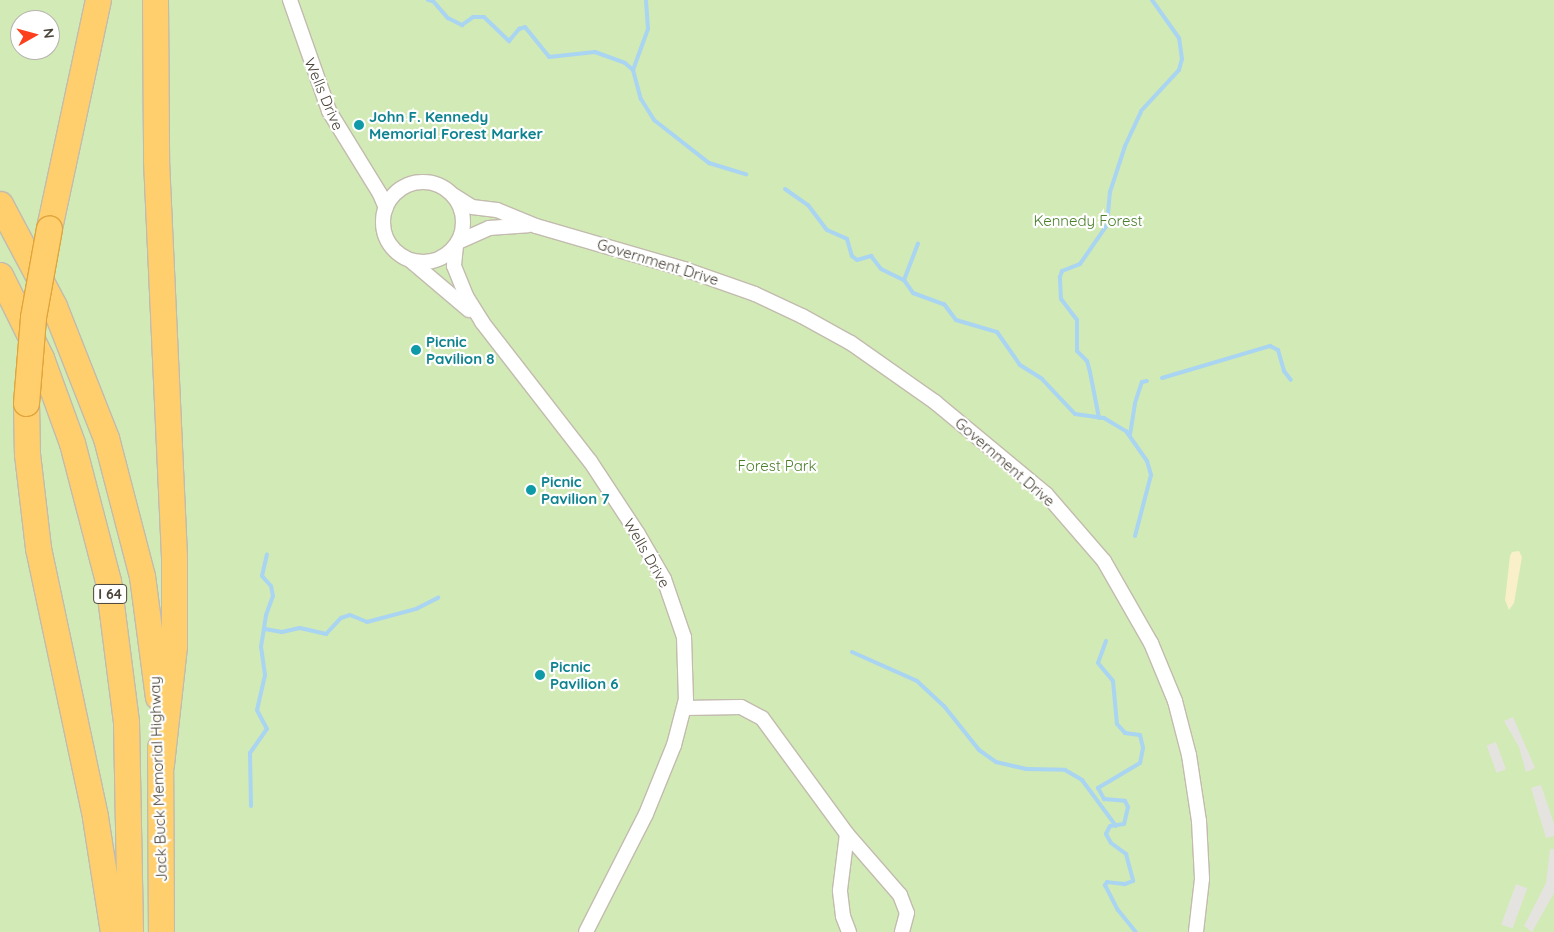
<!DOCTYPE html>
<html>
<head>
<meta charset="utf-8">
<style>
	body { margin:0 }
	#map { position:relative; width:1554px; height:932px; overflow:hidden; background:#f6f3ec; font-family:Quicksand,sans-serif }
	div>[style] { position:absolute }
	.green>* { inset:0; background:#d2eab5 }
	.sand>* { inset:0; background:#f9efc9 }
	.parking>* { inset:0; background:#e5e3e0; transform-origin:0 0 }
	.stream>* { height:4px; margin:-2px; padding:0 2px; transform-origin:2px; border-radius:2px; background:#a9d4f2 }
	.roads { filter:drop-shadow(1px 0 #c2bbae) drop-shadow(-1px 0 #c2bbae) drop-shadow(0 1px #c2bbae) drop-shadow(0 -1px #c2bbae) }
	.street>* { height:14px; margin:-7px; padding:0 7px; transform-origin:7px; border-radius:7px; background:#fff }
	.street>.ring { margin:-7px; padding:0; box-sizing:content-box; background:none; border:14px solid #fff; border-radius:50% }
	.highway>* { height:25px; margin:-12.5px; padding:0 12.5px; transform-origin:12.5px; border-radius:12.5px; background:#ffcf6e }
	.bridges { filter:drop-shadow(1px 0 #e0a43c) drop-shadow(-1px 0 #e0a43c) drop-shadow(0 1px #e0a43c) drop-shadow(0 -1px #e0a43c) }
	.highway-bridge>* { height:25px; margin:-12.5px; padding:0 12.5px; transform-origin:12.5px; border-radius:12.5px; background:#ffcf6e }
	.dots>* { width:14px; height:14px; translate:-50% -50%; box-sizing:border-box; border:2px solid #fff; border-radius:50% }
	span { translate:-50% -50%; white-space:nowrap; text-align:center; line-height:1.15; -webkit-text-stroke:4.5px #fff; paint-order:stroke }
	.shield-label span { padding:1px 4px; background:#fff; border:1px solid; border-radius:4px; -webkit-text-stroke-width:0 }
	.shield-label { font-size:14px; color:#4b4439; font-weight:700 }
	.street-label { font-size:15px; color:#4b4439 }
	.culture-label { font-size:15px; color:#0d838f; font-weight:700 }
	.left { translate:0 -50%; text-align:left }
	.park-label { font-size:15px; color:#4a7f2a }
	.north { position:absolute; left:10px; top:10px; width:50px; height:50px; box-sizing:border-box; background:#fff; border:1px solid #b7b4b0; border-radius:50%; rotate:83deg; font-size:14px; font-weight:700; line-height:20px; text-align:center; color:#4b4439 }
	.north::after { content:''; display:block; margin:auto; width:18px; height:22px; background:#fc3f1d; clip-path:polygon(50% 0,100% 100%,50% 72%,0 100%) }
</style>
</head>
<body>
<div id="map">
	<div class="green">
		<i style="clip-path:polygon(evenodd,0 0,1554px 0,1554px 932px,0 932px,0 0,20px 20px,50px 20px,50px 50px,20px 50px,20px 20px)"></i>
	</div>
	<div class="sand">
		<i style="clip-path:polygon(1519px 551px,1522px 557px,1514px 603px,1509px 610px,1505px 600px,1510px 556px,1512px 552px)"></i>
	</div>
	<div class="parking">
		<i style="clip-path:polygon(1513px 717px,1535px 768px,1526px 772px,1519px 747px,1504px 721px)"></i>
		<i style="left:1496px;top:742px;width:29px;height:10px;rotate:70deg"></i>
		<i style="clip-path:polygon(1541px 785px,1554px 824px,1554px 836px,1546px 838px,1531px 788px)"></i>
		<i style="clip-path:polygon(1550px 849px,1554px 849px,1554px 893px,1532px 932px,1524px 926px,1546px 883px)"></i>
		<i style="left:1516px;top:884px;width:12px;height:43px;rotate:20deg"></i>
	</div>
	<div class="stream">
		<i style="left:428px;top:0;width:5px;rotate:11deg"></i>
		<i style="left:433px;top:1px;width:23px;rotate:49deg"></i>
		<i style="left:448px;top:18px;width:16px;rotate:27deg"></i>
		<i style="left:462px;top:25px;width:14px;rotate:-36deg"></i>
		<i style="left:473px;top:17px;width:11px"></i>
		<i style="left:484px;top:17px;width:35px;rotate:44deg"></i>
		<i style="left:509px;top:41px;width:16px;rotate:-50deg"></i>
		<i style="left:519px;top:29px;width:6px;rotate:-18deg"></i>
		<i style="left:525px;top:27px;width:38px;rotate:51deg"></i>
		<i style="left:549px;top:57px;width:46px;rotate:-6.2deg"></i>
		<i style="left:595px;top:52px;width:32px;rotate:20deg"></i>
		<i style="left:625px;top:63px;width:11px;rotate:41deg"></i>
		<i style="left:633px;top:70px;width:30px;rotate:75deg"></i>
		<i style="left:641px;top:99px;width:25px;rotate:58deg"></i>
		<i style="left:654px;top:120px;width:70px;rotate:38deg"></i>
		<i style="left:709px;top:163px;width:39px;rotate:17deg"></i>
		<i style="left:633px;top:70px;width:44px;rotate:-69.9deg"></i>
		<i style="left:648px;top:29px;width:29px;rotate:-94deg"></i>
		<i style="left:785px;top:189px;width:28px;rotate:35deg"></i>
		<i style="left:808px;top:205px;width:31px;rotate:53deg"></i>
		<i style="left:827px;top:230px;width:22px;rotate:24deg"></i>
		<i style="left:847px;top:239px;width:18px;rotate:74deg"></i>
		<i style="left:852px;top:256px;width:6px;rotate:39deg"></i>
		<i style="left:857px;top:260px;width:15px;rotate:-16deg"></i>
		<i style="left:871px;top:256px;width:16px;rotate:52deg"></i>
		<i style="left:881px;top:269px;width:25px;rotate:26deg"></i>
		<i style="left:904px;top:280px;width:16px;rotate:55deg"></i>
		<i style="left:913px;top:293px;width:33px;rotate:20deg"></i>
		<i style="left:944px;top:304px;width:20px;rotate:53deg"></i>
		<i style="left:956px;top:320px;width:43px;rotate:16.3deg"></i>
		<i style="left:997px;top:332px;width:40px;rotate:55.1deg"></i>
		<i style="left:1020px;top:365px;width:26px;rotate:32deg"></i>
		<i style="left:1042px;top:379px;width:48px;rotate:46.7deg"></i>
		<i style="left:1075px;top:414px;width:29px;rotate:8deg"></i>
		<i style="left:1104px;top:418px;width:26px;rotate:31deg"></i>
		<i style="left:1126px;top:431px;width:37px;rotate:55deg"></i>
		<i style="left:1147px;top:461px;width:15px;rotate:74deg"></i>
		<i style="left:1151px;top:475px;width:63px;rotate:104.7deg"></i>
		<i style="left:904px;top:280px;width:39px;rotate:-69deg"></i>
		<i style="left:1162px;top:378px;width:113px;rotate:-16.5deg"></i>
		<i style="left:1270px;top:346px;width:9px;rotate:27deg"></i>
		<i style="left:1278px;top:350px;width:22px;rotate:74deg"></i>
		<i style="left:1284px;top:371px;width:11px;rotate:52deg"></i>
		<i style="left:1099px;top:418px;width:47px;rotate:-101.1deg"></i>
		<i style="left:1090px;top:372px;width:11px;rotate:-105deg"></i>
		<i style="left:1087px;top:361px;width:14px;rotate:-135deg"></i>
		<i style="left:1077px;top:351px;width:31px;rotate:-90deg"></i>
		<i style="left:1077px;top:320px;width:26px;rotate:-127deg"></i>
		<i style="left:1061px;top:299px;width:22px;rotate:-93deg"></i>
		<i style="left:1060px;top:277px;width:6px;rotate:-72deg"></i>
		<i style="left:1062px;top:271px;width:19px;rotate:-21deg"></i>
		<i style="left:1080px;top:264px;width:47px;rotate:-55.3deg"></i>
		<i style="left:1107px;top:225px;width:33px;rotate:-85deg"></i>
		<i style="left:1110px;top:192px;width:48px;rotate:-71.9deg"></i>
		<i style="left:1125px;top:146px;width:38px;rotate:-65deg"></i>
		<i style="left:1141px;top:111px;width:56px;rotate:-47.2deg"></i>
		<i style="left:1179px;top:70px;width:11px;rotate:-75deg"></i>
		<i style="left:1182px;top:59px;width:21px;rotate:-98deg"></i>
		<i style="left:1179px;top:38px;width:47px;rotate:-125.4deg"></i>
		<i style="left:1130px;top:435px;width:32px;rotate:-81deg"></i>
		<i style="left:1135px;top:403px;width:22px;rotate:-72deg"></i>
		<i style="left:1142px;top:382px;width:5px;rotate:-11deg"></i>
		<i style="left:265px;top:629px;width:17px;rotate:10deg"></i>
		<i style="left:282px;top:632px;width:18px;rotate:-13deg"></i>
		<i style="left:300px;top:628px;width:27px;rotate:13deg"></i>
		<i style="left:326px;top:634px;width:22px;rotate:-47deg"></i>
		<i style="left:341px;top:618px;width:9px;rotate:-18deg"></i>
		<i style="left:350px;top:615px;width:18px;rotate:22deg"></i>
		<i style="left:367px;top:622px;width:51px;rotate:-14.9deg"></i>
		<i style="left:416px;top:609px;width:25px;rotate:-27deg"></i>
		<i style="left:1106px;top:641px;width:23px;rotate:110deg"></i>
		<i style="left:1098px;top:663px;width:23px;rotate:50deg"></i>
		<i style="left:1113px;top:681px;width:43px;rotate:84.7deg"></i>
		<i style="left:1117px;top:724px;width:12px;rotate:48deg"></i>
		<i style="left:1125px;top:733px;width:15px;rotate:8deg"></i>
		<i style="left:1140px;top:735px;width:13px;rotate:77deg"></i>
		<i style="left:1143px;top:748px;width:15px;rotate:101deg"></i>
		<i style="left:1140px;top:763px;width:49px;rotate:149.2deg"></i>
		<i style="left:1098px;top:788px;width:13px;rotate:61deg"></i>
		<i style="left:1104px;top:799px;width:21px;rotate:5deg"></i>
		<i style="left:1125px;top:801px;width:7px;rotate:63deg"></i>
		<i style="left:1128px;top:807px;width:17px;rotate:103deg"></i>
		<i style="left:1124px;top:824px;width:14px;rotate:172deg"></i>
		<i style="left:1110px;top:826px;width:9px;rotate:117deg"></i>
		<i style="left:1106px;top:834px;width:10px;rotate:61deg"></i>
		<i style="left:1111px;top:843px;width:19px;rotate:36deg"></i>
		<i style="left:1126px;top:854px;width:28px;rotate:75deg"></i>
		<i style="left:1133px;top:881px;width:9px;rotate:159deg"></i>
		<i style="left:1125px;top:884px;width:18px;rotate:-174deg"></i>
		<i style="left:1107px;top:882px;width:4px;rotate:124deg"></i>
		<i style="left:1105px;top:885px;width:28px;rotate:63deg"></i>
		<i style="left:1118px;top:910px;width:28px;rotate:51deg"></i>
		<i style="left:852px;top:652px;width:71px;rotate:24deg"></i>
		<i style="left:917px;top:681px;width:37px;rotate:43deg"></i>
		<i style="left:944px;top:706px;width:56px;rotate:51.5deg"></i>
		<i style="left:979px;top:750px;width:21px;rotate:35deg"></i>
		<i style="left:996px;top:762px;width:31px;rotate:13deg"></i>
		<i style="left:1026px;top:769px;width:39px;rotate:1deg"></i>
		<i style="left:1065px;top:770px;width:20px;rotate:30deg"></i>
		<i style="left:1082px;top:780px;width:57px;rotate:53.5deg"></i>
		<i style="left:251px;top:806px;width:53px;rotate:-91.1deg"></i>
		<i style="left:250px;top:753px;width:29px;rotate:-55deg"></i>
		<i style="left:267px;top:729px;width:21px;rotate:-118deg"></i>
		<i style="left:257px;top:710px;width:36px;rotate:-77deg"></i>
		<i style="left:265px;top:675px;width:28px;rotate:-98deg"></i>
		<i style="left:261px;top:647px;width:32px;rotate:-81deg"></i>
		<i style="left:266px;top:615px;width:20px;rotate:-70deg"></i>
		<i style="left:273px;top:596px;width:10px;rotate:-101deg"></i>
		<i style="left:271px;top:586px;width:13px;rotate:-132deg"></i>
		<i style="left:262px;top:576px;width:22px;rotate:-77deg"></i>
	</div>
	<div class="roads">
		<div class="street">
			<i style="left:290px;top:0;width:118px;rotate:70.6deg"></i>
			<i style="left:329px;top:111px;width:97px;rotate:58.4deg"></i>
			<i style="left:380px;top:194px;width:15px;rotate:67deg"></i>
			<i class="ring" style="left:383px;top:182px;width:66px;height:66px"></i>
			<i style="left:453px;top:195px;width:22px;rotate:32deg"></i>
			<i style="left:472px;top:207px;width:25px;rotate:7deg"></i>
			<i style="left:497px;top:210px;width:42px;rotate:22.3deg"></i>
			<i style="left:536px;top:226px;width:154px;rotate:16.2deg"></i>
			<i style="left:684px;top:269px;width:75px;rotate:19.4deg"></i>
			<i style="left:755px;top:294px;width:52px;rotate:25.1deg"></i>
			<i style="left:802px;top:316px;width:56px;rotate:28.9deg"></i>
			<i style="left:851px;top:343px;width:103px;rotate:35.1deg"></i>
			<i style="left:935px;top:402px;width:144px;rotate:39.7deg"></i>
			<i style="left:1046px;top:494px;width:89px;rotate:49.1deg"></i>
			<i style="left:1104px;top:561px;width:95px;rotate:60.2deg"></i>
			<i style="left:1151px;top:643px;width:63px;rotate:67.5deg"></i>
			<i style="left:1175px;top:701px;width:56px;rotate:75.5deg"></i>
			<i style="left:1189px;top:755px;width:67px;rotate:81.4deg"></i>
			<i style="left:1199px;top:821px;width:58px;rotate:87deg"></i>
			<i style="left:1202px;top:879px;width:53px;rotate:96.5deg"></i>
			<i style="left:460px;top:241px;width:32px;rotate:-24deg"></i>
			<i style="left:489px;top:228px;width:39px;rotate:-4deg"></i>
			<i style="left:456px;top:246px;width:20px;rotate:96deg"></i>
			<i style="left:454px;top:266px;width:32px;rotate:68deg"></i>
			<i style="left:466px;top:296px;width:31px;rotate:58deg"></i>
			<i style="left:482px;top:322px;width:176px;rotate:52.2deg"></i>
			<i style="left:590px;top:461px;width:87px;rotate:56.7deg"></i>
			<i style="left:638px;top:534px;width:52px;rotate:60deg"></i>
			<i style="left:664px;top:579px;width:61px;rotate:71deg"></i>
			<i style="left:684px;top:637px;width:62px;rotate:88.2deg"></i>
			<i style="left:686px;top:699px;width:48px;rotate:104.6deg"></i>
			<i style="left:674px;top:745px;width:74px;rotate:112.1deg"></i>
			<i style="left:646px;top:814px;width:132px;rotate:117deg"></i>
			<i style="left:411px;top:261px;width:76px;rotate:40.2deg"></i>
			<i style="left:685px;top:708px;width:56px;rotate:-1deg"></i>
			<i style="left:741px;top:707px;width:24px;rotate:28deg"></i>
			<i style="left:762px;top:718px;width:144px;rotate:53.8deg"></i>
			<i style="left:849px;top:932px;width:17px;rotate:-111deg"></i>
			<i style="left:843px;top:916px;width:26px;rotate:-97deg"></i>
			<i style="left:840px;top:890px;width:56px;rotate:-82.9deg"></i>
			<i style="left:847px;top:834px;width:81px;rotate:49deg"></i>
			<i style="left:900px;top:895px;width:19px;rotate:69deg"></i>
			<i style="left:907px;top:913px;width:20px;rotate:105deg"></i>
		</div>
		<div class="highway">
			<i style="left:155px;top:0;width:160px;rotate:89.6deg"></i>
			<i style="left:156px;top:160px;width:397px;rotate:87.4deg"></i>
			<i style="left:174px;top:557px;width:89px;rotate:90deg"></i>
			<i style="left:174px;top:646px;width:119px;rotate:96.3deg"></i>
			<i style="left:0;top:204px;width:115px;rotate:62.1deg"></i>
			<i style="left:54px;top:306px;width:142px;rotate:68.5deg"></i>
			<i style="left:106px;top:438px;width:143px;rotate:75.4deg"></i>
			<i style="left:142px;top:576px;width:122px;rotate:82.5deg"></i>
			<i style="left:49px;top:228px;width:233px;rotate:-77.9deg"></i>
			<i style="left:0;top:275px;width:93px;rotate:63.7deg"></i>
			<i style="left:41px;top:358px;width:90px;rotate:70deg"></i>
			<i style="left:72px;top:443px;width:143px;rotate:75.4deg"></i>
			<i style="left:108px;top:581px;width:142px;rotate:82.7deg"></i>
			<i style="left:126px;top:722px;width:210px;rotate:88.9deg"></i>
			<i style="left:26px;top:403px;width:51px;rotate:88.9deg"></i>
			<i style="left:27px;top:454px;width:95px;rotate:83.3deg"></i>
			<i style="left:38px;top:548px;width:275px;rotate:78deg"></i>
			<i style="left:95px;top:817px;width:116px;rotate:81.1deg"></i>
			<i style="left:160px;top:747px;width:185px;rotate:89.7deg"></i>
		</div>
	</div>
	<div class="bridges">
		<div class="highway-bridge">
			<i style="left:26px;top:403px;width:86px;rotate:-85.3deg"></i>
			<i style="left:33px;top:317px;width:90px;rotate:-79.8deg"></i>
		</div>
	</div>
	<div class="dots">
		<i style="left:359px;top:125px;background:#0f9aa8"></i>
		<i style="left:416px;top:350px;background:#0f9aa8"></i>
		<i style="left:531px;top:490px;background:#0f9aa8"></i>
		<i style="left:540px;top:675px;background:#0f9aa8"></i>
	</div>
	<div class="shield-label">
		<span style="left:110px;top:594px">I 64</span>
	</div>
	<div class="street-label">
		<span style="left:324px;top:94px;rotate:67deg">Wells Drive</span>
		<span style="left:658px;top:262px;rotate:17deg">Government Drive</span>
		<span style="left:1005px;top:462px;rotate:41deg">Government Drive</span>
		<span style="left:647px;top:553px;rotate:60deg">Wells Drive</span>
		<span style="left:158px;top:779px;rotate:-92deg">Jack Buck Memorial Highway</span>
	</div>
	<div class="culture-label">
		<span class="left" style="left:369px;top:125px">John F. Kennedy<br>Memorial Forest Marker</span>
		<span class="left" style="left:426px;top:350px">Picnic<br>Pavilion 8</span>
		<span class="left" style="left:541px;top:490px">Picnic<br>Pavilion 7</span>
		<span class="left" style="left:550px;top:675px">Picnic<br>Pavilion 6</span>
	</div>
	<div class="park-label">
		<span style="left:1088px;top:221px">Kennedy Forest</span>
		<span style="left:777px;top:466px">Forest Park</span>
	</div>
	<div class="north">N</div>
</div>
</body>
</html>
